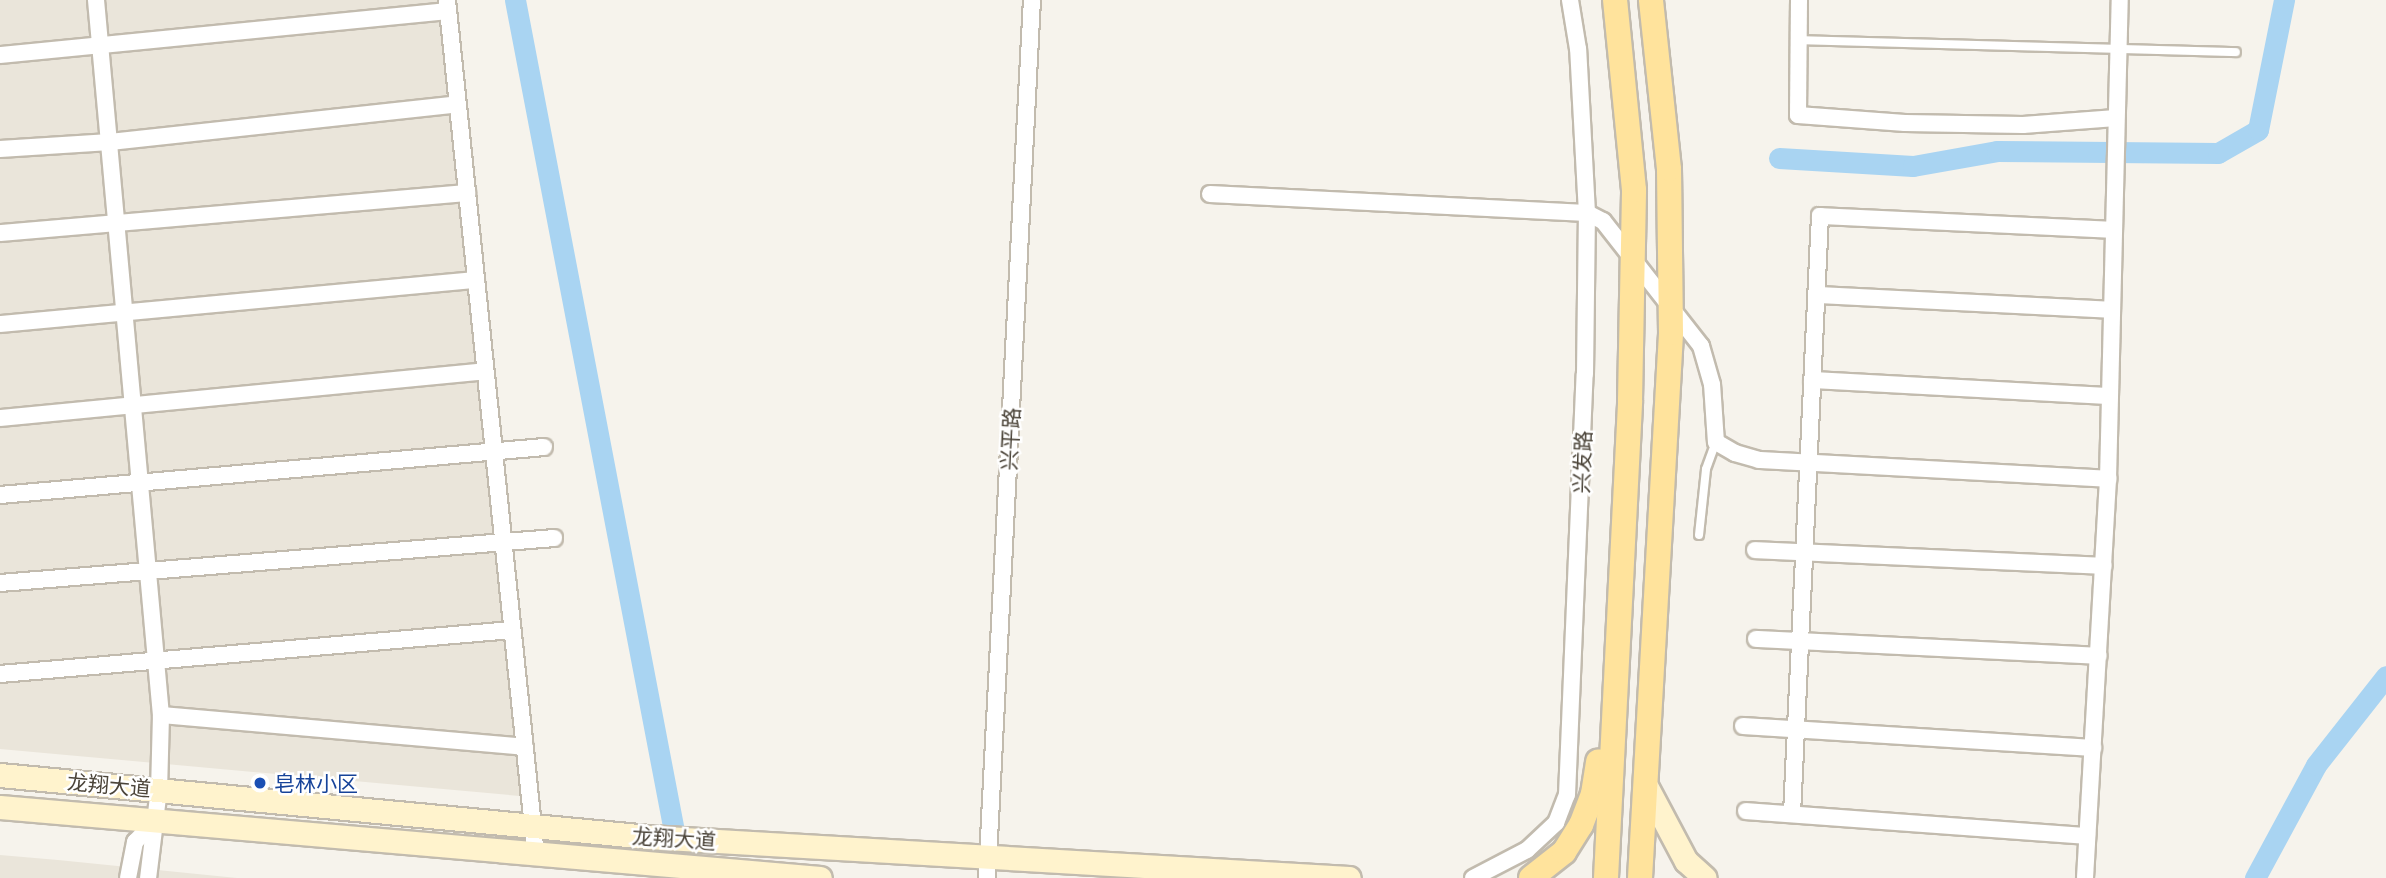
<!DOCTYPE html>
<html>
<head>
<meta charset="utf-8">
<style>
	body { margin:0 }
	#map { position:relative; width:2386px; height:878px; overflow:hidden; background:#f6f3ec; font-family:"Exo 2","Noto Sans SC",sans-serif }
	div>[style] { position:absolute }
	.residential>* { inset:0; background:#eae5da }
	.canal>* { height:21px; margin:-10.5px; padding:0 10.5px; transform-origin:10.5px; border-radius:10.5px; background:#a9d4f2 }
	.roads { filter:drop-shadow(2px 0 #c2bbae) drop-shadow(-2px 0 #c2bbae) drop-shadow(0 2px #c2bbae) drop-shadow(0 -2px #c2bbae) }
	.lane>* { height:8px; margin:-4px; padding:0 4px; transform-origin:4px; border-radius:4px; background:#fff }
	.street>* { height:16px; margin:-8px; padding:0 8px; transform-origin:8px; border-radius:8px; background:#fff }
	.secondary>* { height:23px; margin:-11.5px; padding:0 11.5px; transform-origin:11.5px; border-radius:11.5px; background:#fff3cd }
	.primary>* { height:24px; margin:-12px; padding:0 12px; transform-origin:12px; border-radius:12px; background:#ffe39c }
	.dots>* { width:19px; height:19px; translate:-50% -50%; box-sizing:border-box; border:4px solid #fff; border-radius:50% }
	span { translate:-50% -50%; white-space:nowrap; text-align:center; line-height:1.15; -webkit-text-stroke:5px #fff; paint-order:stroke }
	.street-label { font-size:21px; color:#4b4439 }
	.transit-label { font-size:21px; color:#164399 }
	.left { translate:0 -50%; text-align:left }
</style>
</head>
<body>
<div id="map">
	<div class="residential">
		<i style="clip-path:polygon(0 0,447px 0,531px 797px,0 749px)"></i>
		<i style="clip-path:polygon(0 855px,58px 860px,237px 878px,0 878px)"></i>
	</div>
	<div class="canal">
		<i style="left:515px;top:0;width:894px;rotate:79.17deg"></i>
		<i style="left:1779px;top:158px;width:134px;rotate:3.4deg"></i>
		<i style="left:1913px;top:166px;width:85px;rotate:-10.1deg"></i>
		<i style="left:1997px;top:151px;width:221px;rotate:0.5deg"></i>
		<i style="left:2218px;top:153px;width:46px;rotate:-29.9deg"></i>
		<i style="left:2258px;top:130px;width:133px;rotate:-78.7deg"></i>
		<i style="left:2255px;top:878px;width:128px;rotate:-61.6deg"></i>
		<i style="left:2316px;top:765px;width:113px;rotate:-51.8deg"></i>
	</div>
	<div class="roads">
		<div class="lane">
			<i style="left:1799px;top:40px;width:437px;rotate:1.6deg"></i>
			<i style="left:1699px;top:535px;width:66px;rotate:-83.9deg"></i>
			<i style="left:1706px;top:469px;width:29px;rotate:-70deg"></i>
		</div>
		<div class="street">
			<i style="left:96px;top:0;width:718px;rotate:84.81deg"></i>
			<i style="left:161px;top:715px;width:74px;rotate:91.5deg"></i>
			<i style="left:159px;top:789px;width:90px;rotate:97deg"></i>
			<i style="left:447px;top:0;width:860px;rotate:84.06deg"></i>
			<i style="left:1799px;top:0;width:115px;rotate:90.5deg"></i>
			<i style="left:1798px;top:115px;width:107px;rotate:4.3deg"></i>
			<i style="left:1905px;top:123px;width:118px;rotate:1deg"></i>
			<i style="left:2023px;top:125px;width:93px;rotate:-4.3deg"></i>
			<i style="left:0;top:55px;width:450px;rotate:-5.6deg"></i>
			<i style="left:0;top:149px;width:110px;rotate:-3.6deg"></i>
			<i style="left:110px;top:142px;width:350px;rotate:-6.2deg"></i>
			<i style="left:1210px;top:194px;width:377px;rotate:2.9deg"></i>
			<i style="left:1587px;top:213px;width:18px;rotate:27deg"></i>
			<i style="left:1603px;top:221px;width:159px;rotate:51.9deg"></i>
			<i style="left:1701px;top:346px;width:40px;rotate:74deg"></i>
			<i style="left:1712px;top:384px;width:58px;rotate:86.1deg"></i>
			<i style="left:1716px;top:442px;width:22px;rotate:30deg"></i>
			<i style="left:1735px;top:453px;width:25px;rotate:16deg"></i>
			<i style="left:1759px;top:460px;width:350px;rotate:3.1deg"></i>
			<i style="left:0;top:233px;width:469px;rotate:-4.9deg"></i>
			<i style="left:1817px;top:295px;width:295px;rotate:2.9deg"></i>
			<i style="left:0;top:324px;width:478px;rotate:-5.3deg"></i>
			<i style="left:1812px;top:380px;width:297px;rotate:3.1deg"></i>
			<i style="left:0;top:418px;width:487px;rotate:-5.5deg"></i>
			<i style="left:0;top:495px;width:546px;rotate:-5.04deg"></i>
			<i style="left:1755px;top:550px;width:349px;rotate:2.6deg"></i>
			<i style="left:0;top:583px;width:556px;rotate:-4.64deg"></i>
			<i style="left:1756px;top:639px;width:343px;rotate:2.8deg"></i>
			<i style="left:0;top:674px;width:514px;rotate:-4.91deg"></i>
			<i style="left:161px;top:715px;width:365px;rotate:5deg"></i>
			<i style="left:1743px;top:726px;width:351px;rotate:3.6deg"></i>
			<i style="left:1746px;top:811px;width:342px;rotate:4.2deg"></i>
			<i style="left:1792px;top:814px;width:599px;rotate:-87.32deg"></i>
			<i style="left:1820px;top:216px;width:293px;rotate:2.7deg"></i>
			<i style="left:128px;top:878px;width:37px;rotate:-79deg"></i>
			<i style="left:135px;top:842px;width:30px;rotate:-46deg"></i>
			<i style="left:987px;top:878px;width:879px;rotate:-87.07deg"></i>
			<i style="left:1473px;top:878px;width:61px;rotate:-27.4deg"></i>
			<i style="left:1527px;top:850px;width:40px;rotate:-43deg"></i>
			<i style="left:1556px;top:823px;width:30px;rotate:-69deg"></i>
			<i style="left:1567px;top:795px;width:421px;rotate:-87.6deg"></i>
			<i style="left:1585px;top:374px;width:161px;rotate:-89.3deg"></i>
			<i style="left:1587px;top:213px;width:164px;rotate:-93.1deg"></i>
			<i style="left:1578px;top:49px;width:50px;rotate:-99.3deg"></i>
			<i style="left:2085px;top:878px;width:400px;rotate:-86.7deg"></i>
			<i style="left:2108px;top:479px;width:479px;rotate:-88.6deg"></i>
		</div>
		<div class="secondary">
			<i style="left:0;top:775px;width:652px;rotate:5.46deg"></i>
			<i style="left:649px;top:837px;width:701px;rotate:3.35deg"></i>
			<i style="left:1645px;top:784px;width:87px;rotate:62deg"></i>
			<i style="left:1686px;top:861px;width:25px;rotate:42deg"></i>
			<i style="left:0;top:807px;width:823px;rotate:4.95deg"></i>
		</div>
		<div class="primary">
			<i style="left:1531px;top:878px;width:42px;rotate:-38.2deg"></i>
			<i style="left:1564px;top:852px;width:32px;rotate:-58deg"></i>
			<i style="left:1581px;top:825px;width:33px;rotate:-69deg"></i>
			<i style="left:1593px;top:794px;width:33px;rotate:-81deg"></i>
			<i style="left:1606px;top:878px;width:478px;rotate:-87.1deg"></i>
			<i style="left:1630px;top:401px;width:211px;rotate:-88.9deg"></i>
			<i style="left:1634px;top:190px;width:191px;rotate:-95.7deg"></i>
			<i style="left:1640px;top:878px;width:546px;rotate:-86.74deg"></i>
			<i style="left:1671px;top:333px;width:164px;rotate:-90.7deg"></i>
			<i style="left:1669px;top:169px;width:170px;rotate:-96.1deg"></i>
		</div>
	</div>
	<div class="dots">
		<i style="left:260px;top:783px;background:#1a4fb4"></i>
	</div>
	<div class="street-label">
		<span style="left:1010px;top:439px;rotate:-87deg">兴平路</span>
		<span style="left:1582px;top:462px;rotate:-88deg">兴发路</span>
		<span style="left:109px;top:785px;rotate:5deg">龙翔大道</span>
		<span style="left:674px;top:838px;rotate:4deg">龙翔大道</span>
	</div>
	<div class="transit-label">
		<span class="left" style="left:274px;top:783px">皂林小区</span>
	</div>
</div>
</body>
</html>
